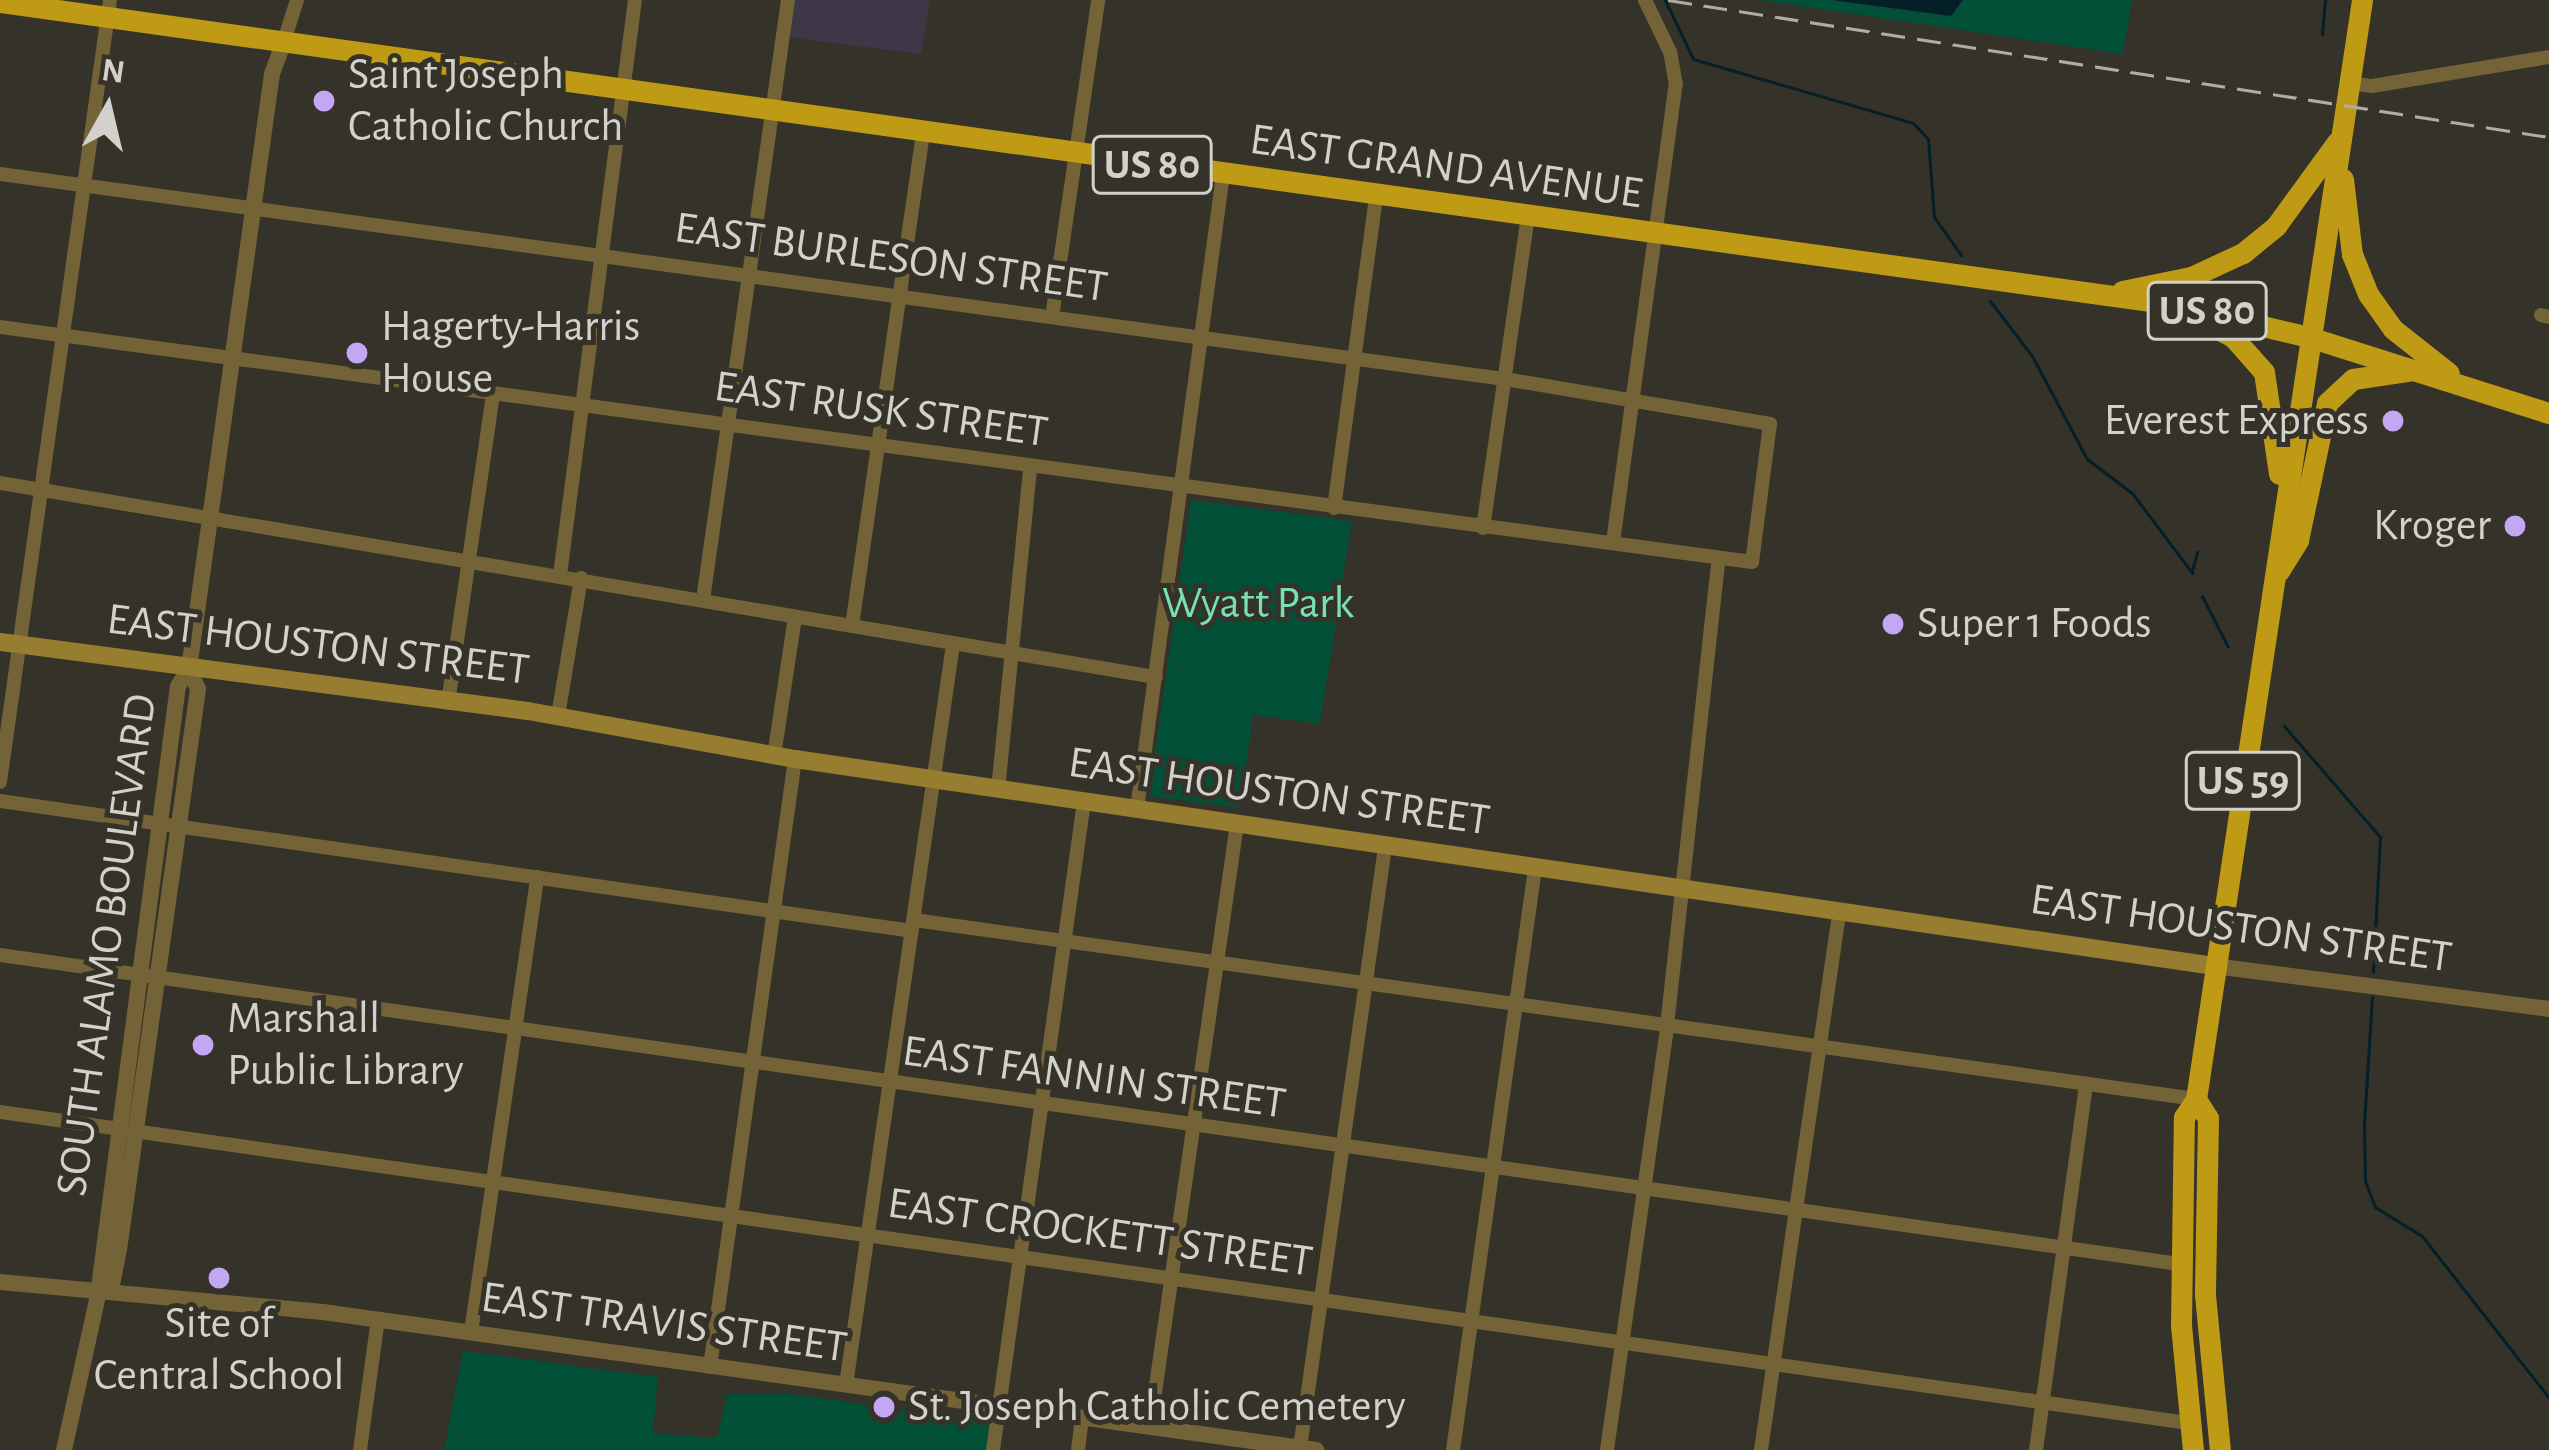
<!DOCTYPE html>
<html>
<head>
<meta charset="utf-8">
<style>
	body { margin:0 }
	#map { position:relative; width:2549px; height:1450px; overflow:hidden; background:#35322a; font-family:"Alegreya Sans",sans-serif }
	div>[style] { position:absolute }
	.industrial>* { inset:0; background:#3d3748 }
	.green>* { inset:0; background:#025037 }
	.water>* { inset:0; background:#051f28 }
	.stream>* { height:3px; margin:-1.5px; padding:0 1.5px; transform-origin:1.5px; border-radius:1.5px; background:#051f28 }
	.minor>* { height:14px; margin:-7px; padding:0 7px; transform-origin:7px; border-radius:7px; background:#736336 }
	.tertiary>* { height:16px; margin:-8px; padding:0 8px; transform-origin:8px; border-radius:8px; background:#736336 }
	.secondary>* { height:18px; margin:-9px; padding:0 9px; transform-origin:9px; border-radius:9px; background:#967d2f }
	.trunk>* { height:21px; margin:-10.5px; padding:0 10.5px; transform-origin:10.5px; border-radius:10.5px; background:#be9a15 }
	.rail>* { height:3px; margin-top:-1.5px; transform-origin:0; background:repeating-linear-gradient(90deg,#aeaca6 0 24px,transparent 0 36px) }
	.dots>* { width:33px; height:33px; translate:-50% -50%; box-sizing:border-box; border:6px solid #35322a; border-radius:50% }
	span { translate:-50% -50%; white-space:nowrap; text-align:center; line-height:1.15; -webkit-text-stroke:10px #35322a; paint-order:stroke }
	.shield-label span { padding:3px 9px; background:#35322a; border:3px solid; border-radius:9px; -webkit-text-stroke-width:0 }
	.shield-label { font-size:42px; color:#d3d1cc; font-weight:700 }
	.poi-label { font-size:45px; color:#d3d1cc }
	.left { translate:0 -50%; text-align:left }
	.right { translate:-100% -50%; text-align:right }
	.street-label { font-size:45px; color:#d3d1cc }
	.park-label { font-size:45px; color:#77e0b4 }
	.north { position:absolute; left:48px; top:48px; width:120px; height:120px; -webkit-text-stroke:9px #35322a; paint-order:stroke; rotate:8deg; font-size:33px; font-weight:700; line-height:48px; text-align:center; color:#d3d1cc }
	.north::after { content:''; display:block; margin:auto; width:42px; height:54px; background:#d3d1cc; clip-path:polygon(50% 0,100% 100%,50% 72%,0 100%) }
</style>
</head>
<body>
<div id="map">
	<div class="industrial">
		<i style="clip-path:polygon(792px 0,930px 0,921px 54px,786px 37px)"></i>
	</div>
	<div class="green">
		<i style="clip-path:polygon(1759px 0,1832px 0,1950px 16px,1963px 0,2132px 0,2123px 54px)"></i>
		<i style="clip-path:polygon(1191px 500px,1352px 521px,1320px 724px,1253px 715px,1240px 808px,1149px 796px)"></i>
		<i style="clip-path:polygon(463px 1351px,658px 1377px,653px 1433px,717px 1438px,727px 1394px,792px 1394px,990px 1422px,986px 1450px,444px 1450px)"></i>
	</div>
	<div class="water">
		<i style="clip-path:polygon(1832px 0,1963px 0,1951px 16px)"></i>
	</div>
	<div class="stream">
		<i style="left:1665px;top:0;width:65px;rotate:64.6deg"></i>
		<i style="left:1693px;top:59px;width:229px;rotate:16.2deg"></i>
		<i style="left:1913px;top:123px;width:22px;rotate:47deg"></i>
		<i style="left:1928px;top:139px;width:78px;rotate:85.6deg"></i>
		<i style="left:1934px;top:217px;width:47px;rotate:54.6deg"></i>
		<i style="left:2322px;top:34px;width:34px;rotate:-85deg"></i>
		<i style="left:1990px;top:301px;width:69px;rotate:52.6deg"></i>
		<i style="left:2032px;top:356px;width:117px;rotate:61.9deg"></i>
		<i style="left:2087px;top:459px;width:56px;rotate:37.1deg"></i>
		<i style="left:2132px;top:493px;width:100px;rotate:53.1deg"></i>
		<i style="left:2192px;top:571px;width:20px;rotate:-75deg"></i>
		<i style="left:2202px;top:596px;width:57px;rotate:63deg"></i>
		<i style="left:2284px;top:726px;width:147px;rotate:49.1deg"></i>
		<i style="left:2380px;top:837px;width:135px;rotate:93deg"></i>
		<i style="left:2372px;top:997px;width:126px;rotate:93.6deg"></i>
		<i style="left:2364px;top:1123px;width:58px;rotate:89deg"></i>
		<i style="left:2365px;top:1181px;width:28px;rotate:69deg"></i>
		<i style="left:2375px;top:1207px;width:55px;rotate:31.7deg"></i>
		<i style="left:2422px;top:1236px;width:206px;rotate:51.9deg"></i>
	</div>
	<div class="minor">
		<i style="left:283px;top:44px;width:46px;rotate:-72.3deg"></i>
		<i style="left:2350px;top:83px;width:22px;rotate:8deg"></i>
		<i style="left:2372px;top:86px;width:179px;rotate:-9.3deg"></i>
		<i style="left:0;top:174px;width:1519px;rotate:7.76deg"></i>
		<i style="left:1505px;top:379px;width:269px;rotate:9.6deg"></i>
		<i style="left:1770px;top:424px;width:139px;rotate:97.4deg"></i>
		<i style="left:1752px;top:562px;width:1768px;rotate:-172.36deg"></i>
		<i style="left:2541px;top:315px;width:8px;rotate:14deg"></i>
		<i style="left:1052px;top:317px;width:320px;rotate:-81.7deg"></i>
		<i style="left:0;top:483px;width:1172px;rotate:9.53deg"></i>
		<i style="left:1334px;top:508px;width:314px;rotate:-82.3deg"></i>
		<i style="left:1483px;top:528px;width:314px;rotate:-81.8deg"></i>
		<i style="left:1613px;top:542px;width:461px;rotate:-82.2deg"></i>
		<i style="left:1676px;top:85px;width:34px;rotate:-100deg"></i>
		<i style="left:1670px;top:52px;width:58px;rotate:-115.7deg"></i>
		<i style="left:560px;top:575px;width:580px;rotate:-82.57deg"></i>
		<i style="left:703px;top:600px;width:606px;rotate:-81.94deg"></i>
		<i style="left:852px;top:626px;width:497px;rotate:-81.8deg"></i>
		<i style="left:448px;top:703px;width:313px;rotate:-81.7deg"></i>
		<i style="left:558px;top:716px;width:140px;rotate:-80.5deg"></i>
		<i style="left:774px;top:756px;width:141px;rotate:-81.4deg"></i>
		<i style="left:0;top:782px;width:790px;rotate:-81.99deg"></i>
		<i style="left:998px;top:790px;width:325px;rotate:-84.3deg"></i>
		<i style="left:0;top:801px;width:921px;rotate:8.11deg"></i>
		<i style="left:1137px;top:809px;width:640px;rotate:-82.28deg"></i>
		<i style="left:914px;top:920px;width:1294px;rotate:7.95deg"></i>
		<i style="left:0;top:955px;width:2201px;rotate:8.07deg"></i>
		<i style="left:0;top:1112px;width:2211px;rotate:8.09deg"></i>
		<i style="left:471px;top:1332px;width:460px;rotate:-81.7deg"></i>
		<i style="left:710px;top:1367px;width:614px;rotate:-82.04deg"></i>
		<i style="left:846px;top:1385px;width:749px;rotate:-81.78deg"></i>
		<i style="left:1150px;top:1427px;width:609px;rotate:-81.79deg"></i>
		<i style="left:1300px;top:1448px;width:607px;rotate:-81.95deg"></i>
		<i style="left:360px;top:1450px;width:132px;rotate:-82.2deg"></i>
		<i style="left:993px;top:1450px;width:654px;rotate:-82.01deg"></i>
		<i style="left:1078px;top:1450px;width:32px;rotate:-83deg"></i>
		<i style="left:1453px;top:1450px;width:587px;rotate:-81.97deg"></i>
		<i style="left:1607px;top:1450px;width:428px;rotate:-81.9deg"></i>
		<i style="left:1667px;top:1026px;width:471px;rotate:-83.7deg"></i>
		<i style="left:1761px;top:1450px;width:542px;rotate:-81.72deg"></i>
		<i style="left:2036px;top:1450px;width:370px;rotate:-82.2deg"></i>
	</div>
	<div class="tertiary">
		<i style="left:2214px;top:966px;width:338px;rotate:7.3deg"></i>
		<i style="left:0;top:1282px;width:324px;rotate:5.3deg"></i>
		<i style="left:323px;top:1312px;width:1003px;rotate:7.91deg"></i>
		<i style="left:98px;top:1295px;width:21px;rotate:-45deg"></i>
		<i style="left:113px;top:1280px;width:31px;rotate:-79deg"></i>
		<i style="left:119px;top:1250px;width:567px;rotate:-81.98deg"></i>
		<i style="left:198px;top:689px;width:22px;rotate:-114deg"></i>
		<i style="left:64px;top:1450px;width:159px;rotate:-77.6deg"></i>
		<i style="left:98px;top:1295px;width:614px;rotate:-82.52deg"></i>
		<i style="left:178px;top:686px;width:20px;rotate:-57deg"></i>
		<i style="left:189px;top:669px;width:601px;rotate:-82.06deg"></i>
		<i style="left:272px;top:74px;width:32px;rotate:-70deg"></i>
	</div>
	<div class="secondary">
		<i style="left:0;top:642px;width:532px;rotate:7.45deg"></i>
		<i style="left:528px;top:711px;width:271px;rotate:10.2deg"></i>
		<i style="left:795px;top:759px;width:1434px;rotate:8.3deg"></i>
	</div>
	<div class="trunk">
		<i style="left:0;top:2px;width:2186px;rotate:7.92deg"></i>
		<i style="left:2165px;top:303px;width:148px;rotate:13.3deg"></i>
		<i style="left:2309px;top:337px;width:252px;rotate:17.6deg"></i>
		<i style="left:2343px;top:179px;width:76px;rotate:83.2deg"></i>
		<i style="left:2352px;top:254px;width:43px;rotate:68.2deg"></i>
		<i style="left:2368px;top:294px;width:43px;rotate:54.5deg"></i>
		<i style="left:2393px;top:329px;width:71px;rotate:38.2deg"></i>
		<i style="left:2122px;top:291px;width:70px;rotate:-11.5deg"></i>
		<i style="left:2191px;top:277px;width:57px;rotate:-24.8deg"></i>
		<i style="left:2243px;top:253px;width:43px;rotate:-39.3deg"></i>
		<i style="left:2276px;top:226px;width:104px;rotate:-54deg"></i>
		<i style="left:2193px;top:316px;width:45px;rotate:27.7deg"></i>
		<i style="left:2233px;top:337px;width:47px;rotate:48.5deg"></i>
		<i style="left:2264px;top:372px;width:103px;rotate:81.6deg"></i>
		<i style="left:2279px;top:571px;width:36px;rotate:-58deg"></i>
		<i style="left:2298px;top:540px;width:140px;rotate:-78deg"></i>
		<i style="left:2327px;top:403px;width:35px;rotate:-43deg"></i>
		<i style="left:2353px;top:379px;width:56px;rotate:-8.3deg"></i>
		<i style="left:2196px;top:1099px;width:22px;rotate:58deg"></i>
		<i style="left:2208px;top:1118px;width:177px;rotate:91deg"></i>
		<i style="left:2205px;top:1295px;width:156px;rotate:84.5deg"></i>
		<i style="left:2193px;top:1450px;width:126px;rotate:-95.5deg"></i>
		<i style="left:2181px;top:1325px;width:208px;rotate:-89.2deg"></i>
		<i style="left:2184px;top:1117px;width:22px;rotate:-56deg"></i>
		<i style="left:2196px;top:1099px;width:1111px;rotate:-81.41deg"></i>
	</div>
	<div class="rail">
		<i style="left:1668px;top:0;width:892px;rotate:8.84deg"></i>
	</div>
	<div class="dots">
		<i style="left:324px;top:101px;background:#c3a7f2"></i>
		<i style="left:357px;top:353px;background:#c3a7f2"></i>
		<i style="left:2393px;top:421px;background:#c3a7f2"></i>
		<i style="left:2515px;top:526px;background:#c3a7f2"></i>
		<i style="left:1893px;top:624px;background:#c3a7f2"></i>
		<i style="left:203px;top:1045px;background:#c3a7f2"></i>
		<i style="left:219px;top:1278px;background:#c3a7f2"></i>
		<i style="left:884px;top:1407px;background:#c3a7f2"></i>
	</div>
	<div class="shield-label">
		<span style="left:1152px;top:165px">US 80</span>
		<span style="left:2207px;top:311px">US 80</span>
		<span style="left:2243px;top:781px">US 59</span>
	</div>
	<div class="poi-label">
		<span class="left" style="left:348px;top:101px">Saint Joseph<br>Catholic Church</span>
		<span class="left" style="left:381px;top:353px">Hagerty-Harris<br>House</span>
		<span class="right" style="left:2369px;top:421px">Everest Express</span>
		<span class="right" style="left:2491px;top:526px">Kroger</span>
		<span class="left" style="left:1917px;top:624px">Super 1 Foods</span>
		<span class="left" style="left:227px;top:1045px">Marshall<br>Public Library</span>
		<span style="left:219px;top:1350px">Site of<br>Central School</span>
		<span class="left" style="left:908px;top:1407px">St. Joseph Catholic Cemetery</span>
	</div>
	<div class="street-label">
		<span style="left:1446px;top:167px;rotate:8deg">EAST GRAND AVENUE</span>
		<span style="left:891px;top:258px;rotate:8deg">EAST BURLESON STREET</span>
		<span style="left:881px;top:410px;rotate:8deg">EAST RUSK STREET</span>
		<span style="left:318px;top:645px;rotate:7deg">EAST HOUSTON STREET</span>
		<span style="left:1279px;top:792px;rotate:8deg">EAST HOUSTON STREET</span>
		<span style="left:2241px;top:929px;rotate:8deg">EAST HOUSTON STREET</span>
		<span style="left:107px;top:945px;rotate:-82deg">SOUTH ALAMO BOULEVARD</span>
		<span style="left:1094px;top:1078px;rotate:8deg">EAST FANNIN STREET</span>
		<span style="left:1100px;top:1233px;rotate:8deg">EAST CROCKETT STREET</span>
		<span style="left:664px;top:1323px;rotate:8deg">EAST TRAVIS STREET</span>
	</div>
	<div class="park-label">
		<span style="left:1258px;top:604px">Wyatt Park</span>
	</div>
	<div class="north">N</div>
</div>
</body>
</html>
